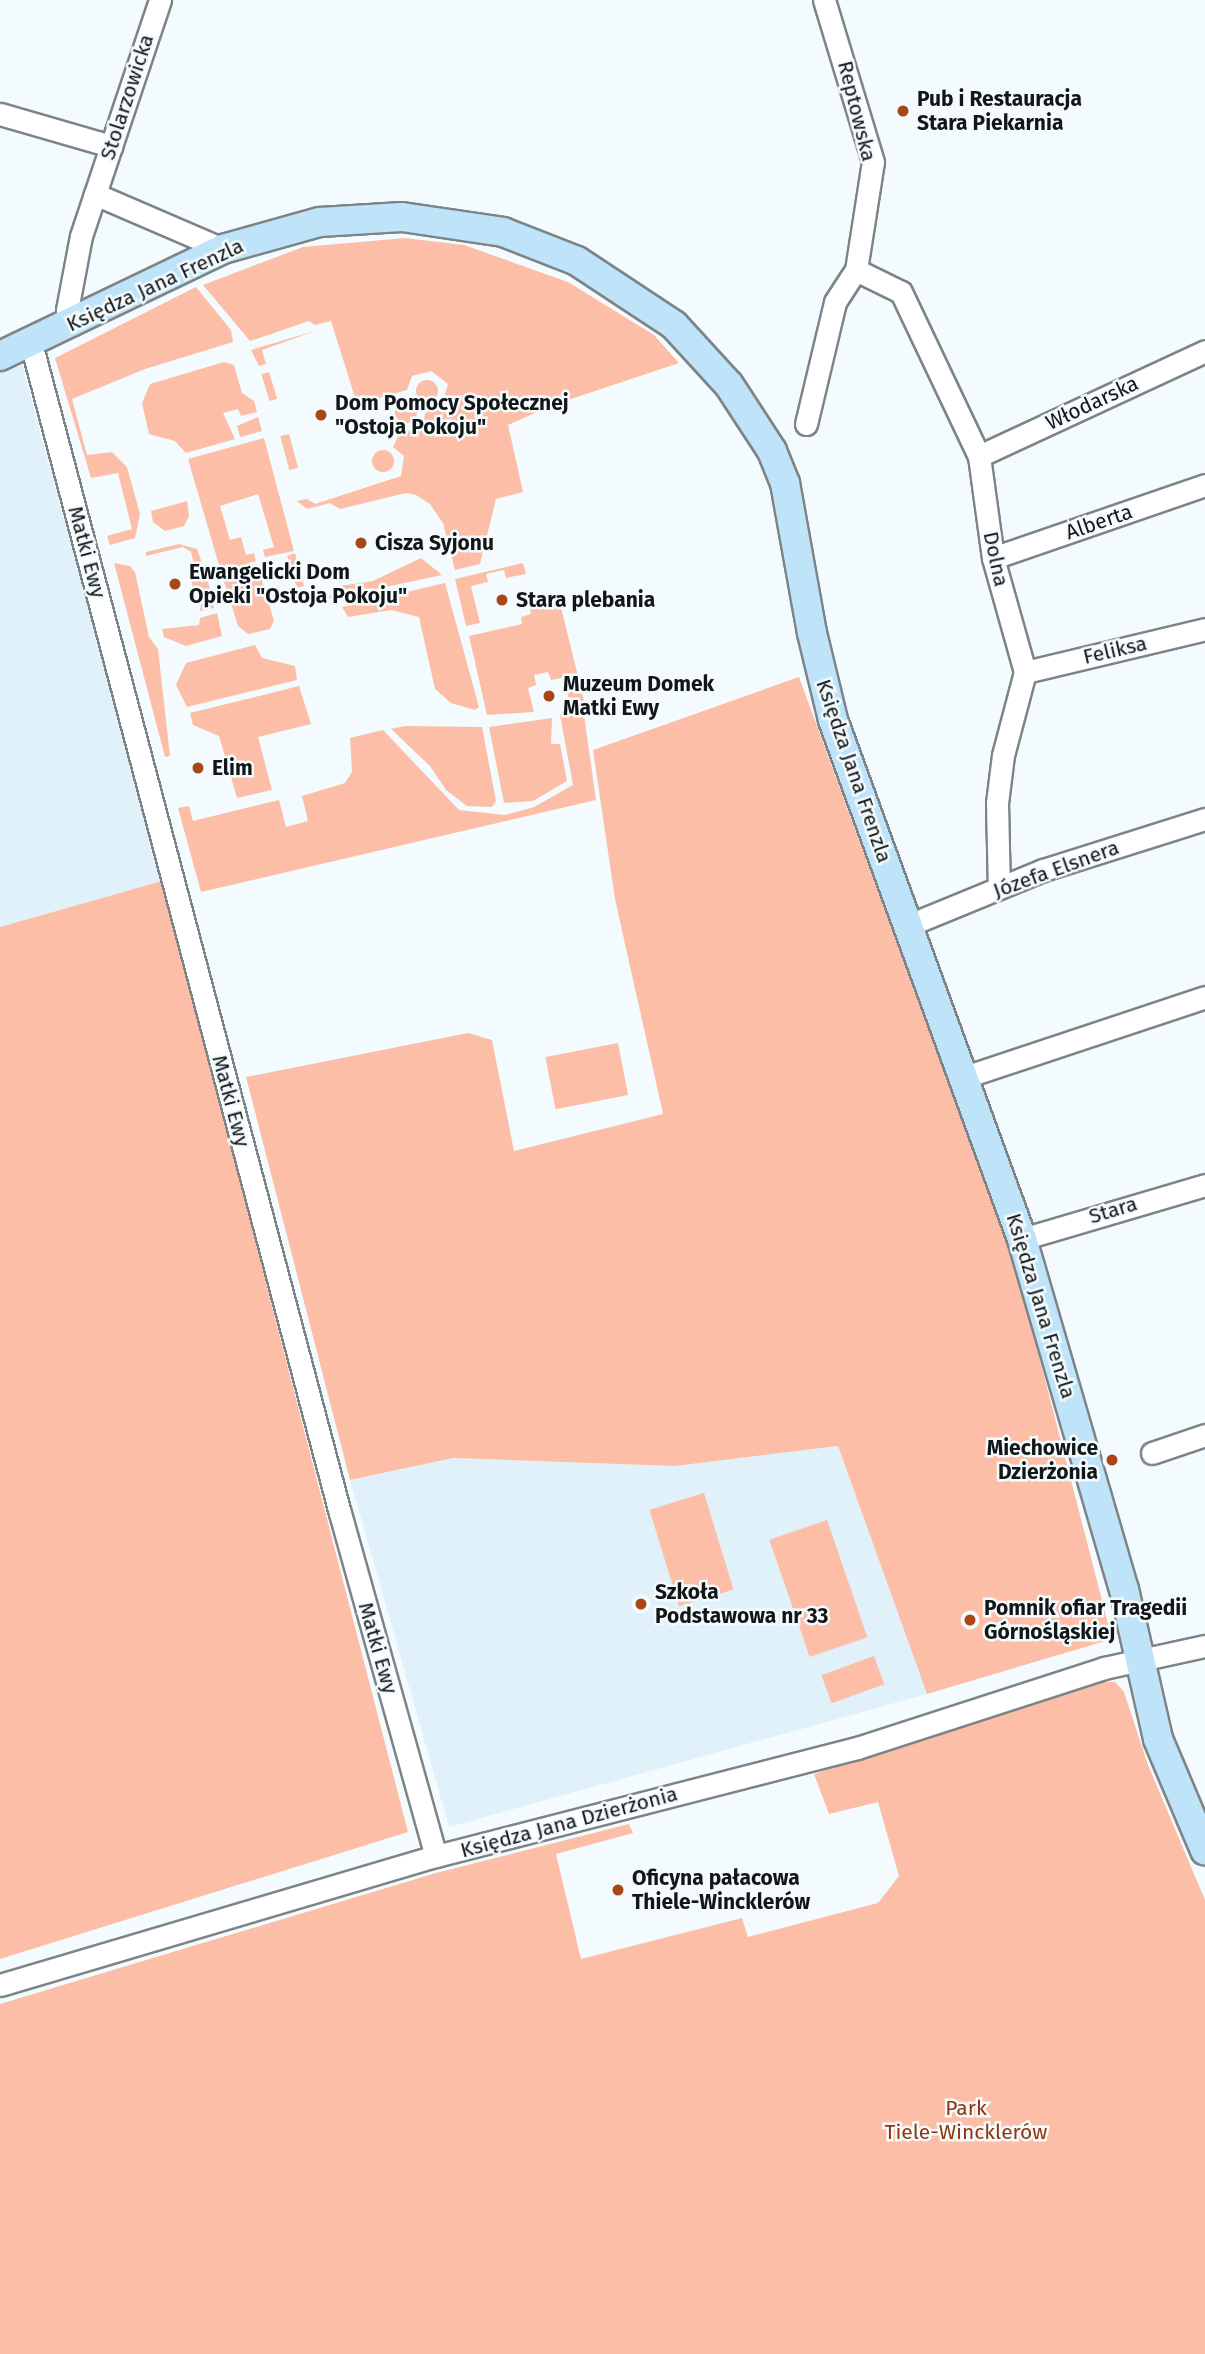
<!DOCTYPE html>
<html>
<head>
<meta charset="utf-8">
<style>
	body { margin:0 }
	#map { position:relative; width:1205px; height:2354px; overflow:hidden; background:#f4fbfe; font-family:"Fira Sans",sans-serif }
	div>[style] { position:absolute }
	.built>* { inset:0; background:#e1f1f9 }
	.green>* { inset:0; background:#fcbea6; transform-origin:0 0 }
	.round { border-radius:50% }
	.roads { filter:drop-shadow(2px 0 #7d8488) drop-shadow(-2px 0 #7d8488) drop-shadow(0 2px #7d8488) drop-shadow(0 -2px #7d8488) }
	.minor>* { height:21px; margin:-10.5px; padding:0 10.5px; transform-origin:10.5px; border-radius:10.5px; background:#fff }
	.major>* { height:28px; margin:-14px; padding:0 14px; transform-origin:14px; border-radius:14px; background:#bfe4f9 }
	.dots>* { width:19px; height:19px; translate:-50% -50%; box-sizing:border-box; border:4px solid #f4fbfe; border-radius:50% }
	span { translate:-50% -50%; white-space:nowrap; text-align:center; line-height:1.15; -webkit-text-stroke:5px #f4fbfe; paint-order:stroke }
	.street-label { font-size:21px; color:#131617 }
	.poi-label { font-size:21px; color:#131617; font-weight:700 }
	.left { translate:0 -50%; text-align:left }
	.right { translate:-100% -50%; text-align:right }
	.park-label { font-size:21px; color:#903608 }
</style>
</head>
<body>
<div id="map">
	<div class="built">
		<i style="clip-path:polygon(22px 365px,162px 881px,0 927px,0 372px)"></i>
		<i style="clip-path:polygon(838px 1446px,927px 1694px,449px 1827px,350px 1480px,453px 1458px,675px 1466px)"></i>
	</div>
	<div class="green">
		<i style="clip-path:polygon(405px 238px,464px 245px,568px 282px,654px 335px,679px 363px,553px 405px,508px 425px,523px 492px,496px 499px,480px 564px,455px 570px,443px 523px,430px 504px,416px 495px,406px 493px,340px 509px,330px 503px,307px 509px,297px 501px,307px 499px,315px 504px,401px 476px,404px 456px,393px 447px,399px 434px,422px 427px,426px 410px,442px 405px,448px 384px,431px 371px,412px 376px,407px 390px,357px 404px,331px 321px,315px 325px,309px 321px,250px 341px,203px 285px,303px 247px)"></i>
		<i style="clip-path:polygon(196px 287px,231px 330px,233px 342px,145px 369px,72px 399px,87px 455px,112px 452px,127px 467px,140px 514px,135px 538px,110px 545px,107px 536px,132px 529px,118px 473px,91px 478px,55px 358px)"></i>
		<i style="clip-path:polygon(318px 330px,262px 350px,266px 364px,259px 366px,251px 350px)"></i>
		<i style="clip-path:polygon(224px 362px,234px 365px,242px 393px,254px 401px,257px 412px,241px 416px,238px 409px,223px 413px,235px 439px,186px 453px,175px 441px,149px 434px,142px 403px,150px 384px)"></i>
		<i style="left:269px;top:372px;width:28px;height:8px;rotate:73deg"></i>
		<i class="round" style="left:416px;top:380px;width:22px;height:22px"></i>
		<i class="round" style="left:395px;top:401px;width:22px;height:22px"></i>
		<i style="clip-path:polygon(258px 417px,262px 431px,240px 437px,237px 426px)"></i>
		<i style="left:289px;top:434px;width:35px;height:9px;rotate:75deg"></i>
		<i style="clip-path:polygon(264px 438px,294px 551px,265px 557px,263px 550px,274px 547px,258px 494px,220px 506px,230px 540px,241px 537px,246px 555px,254px 553px,256px 561px,221px 572px,188px 459px)"></i>
		<i class="round" style="left:372px;top:450px;width:22px;height:22px"></i>
		<i style="clip-path:polygon(187px 501px,189px 516px,184px 526px,165px 531px,153px 522px,151px 511px)"></i>
		<i style="clip-path:polygon(179px 544px,197px 549px,202px 563px,194px 565px,191px 552px,183px 547px,146px 556px,146px 552px)"></i>
		<i style="clip-path:polygon(295px 553px,304px 586px,297px 588px,287px 556px)"></i>
		<i style="clip-path:polygon(421px 558px,442px 575px,329px 599px,333px 587px,373px 581px)"></i>
		<i style="clip-path:polygon(114px 563px,130px 566px,135px 572px,149px 637px,158px 649px,170px 756px,165px 757px)"></i>
		<i style="clip-path:polygon(523px 563px,526px 574px,506px 578px,504px 570px,486px 574px,488px 582px,471px 586px,480px 623px,466px 626px,455px 579px)"></i>
		<i style="clip-path:polygon(257px 564px,274px 621px,270px 629px,248px 634px,238px 626px,222px 575px)"></i>
		<i style="clip-path:polygon(205px 568px,214px 608px,200px 611px,202px 598px,194px 592px,190px 575px)"></i>
		<i style="clip-path:polygon(445px 583px,479px 707px,475px 710px,451px 703px,435px 689px,419px 617px,391px 610px,348px 617px,342px 607px)"></i>
		<i style="clip-path:polygon(558px 595px,584px 701px,570px 702px,562px 678px,551px 680px,548px 672px,534px 675px,536px 685px,528px 688px,534px 712px,487px 715px,469px 636px,522px 624px,521px 617px,531px 614px,529px 604px)"></i>
		<i style="clip-path:polygon(217px 613px,222px 636px,186px 646px,164px 637px,162px 629px,199px 625px,200px 618px)"></i>
		<i style="clip-path:polygon(255px 645px,262px 658px,295px 666px,297px 680px,187px 707px,176px 685px,186px 663px)"></i>
		<i style="clip-path:polygon(799px 677px,1017px 1271px,1112px 1639px,927px 1694px,838px 1446px,675px 1466px,453px 1458px,350px 1480px,246px 1077px,468px 1033px,492px 1040px,514px 1151px,663px 1114px,615px 899px,593px 750px)"></i>
		<i style="clip-path:polygon(299px 686px,311px 724px,258px 737px,272px 790px,237px 798px,219px 736px,193px 725px,190px 713px)"></i>
		<i style="clip-path:polygon(583px 708px,596px 800px,201px 892px,178px 808px,189px 806px,193px 821px,279px 800px,286px 827px,308px 821px,302px 796px,345px 783px,352px 772px,350px 738px,383px 730px,459px 810px,505px 815px,534px 807px,573px 785px,560px 715px)"></i>
		<i style="clip-path:polygon(552px 718px,551px 744px,560px 744px,567px 781px,533px 801px,504px 803px,489px 727px)"></i>
		<i style="clip-path:polygon(405px 726px,482px 727px,496px 801px,492px 807px,467px 806px,446px 790px,430px 766px,391px 729px)"></i>
		<i style="clip-path:polygon(162px 881px,408px 1832px,0 1959px,0 927px)"></i>
		<i style="left:618px;top:1043px;width:53px;height:74px;rotate:79deg"></i>
		<i style="left:704px;top:1493px;width:101px;height:57px;rotate:73deg"></i>
		<i style="left:827px;top:1520px;width:124px;height:61px;rotate:71deg"></i>
		<i style="left:874px;top:1656px;width:30px;height:56px;rotate:70deg"></i>
		<i style="clip-path:polygon(1102px 1682px,1115px 1682px,1124px 1692px,1148px 1765px,1205px 1900px,1205px 2354px,0 2354px,0 2004px,436px 1873px,629px 1824px,633px 1833px,556px 1854px,581px 1959px,742px 1918px,748px 1937px,878px 1903px,899px 1876px,878px 1802px,829px 1814px,814px 1774px)"></i>
	</div>
	<div class="roads">
		<div class="minor">
			<i style="left:0;top:114px;width:116px;rotate:16.1deg"></i>
			<i style="left:95px;top:194px;width:139px;rotate:23.3deg"></i>
			<i style="left:856px;top:270px;width:50px;rotate:26.1deg"></i>
			<i style="left:901px;top:292px;width:182px;rotate:64.6deg"></i>
			<i style="left:979px;top:456px;width:103px;rotate:82.2deg"></i>
			<i style="left:993px;top:558px;width:118px;rotate:74.3deg"></i>
			<i style="left:1025px;top:672px;width:86px;rotate:104.8deg"></i>
			<i style="left:1003px;top:755px;width:48px;rotate:97.1deg"></i>
			<i style="left:997px;top:803px;width:85px;rotate:88.7deg"></i>
			<i style="left:73px;top:324px;width:15px;rotate:-113deg"></i>
			<i style="left:67px;top:310px;width:75px;rotate:-79.3deg"></i>
			<i style="left:81px;top:236px;width:249px;rotate:-71.5deg"></i>
			<i style="left:31px;top:343px;width:1210px;rotate:75.21deg"></i>
			<i style="left:340px;top:1513px;width:356px;rotate:74.4deg"></i>
			<i style="left:806px;top:424px;width:125px;rotate:-76.6deg"></i>
			<i style="left:835px;top:302px;width:38px;rotate:-57deg"></i>
			<i style="left:856px;top:270px;width:109px;rotate:-81.1deg"></i>
			<i style="left:873px;top:162px;width:169px;rotate:-106.8deg"></i>
			<i style="left:979px;top:456px;width:249px;rotate:-24.9deg"></i>
			<i style="left:993px;top:558px;width:224px;rotate:-19deg"></i>
			<i style="left:1025px;top:672px;width:185px;rotate:-13.4deg"></i>
			<i style="left:909px;top:925px;width:145px;rotate:-22.3deg"></i>
			<i style="left:1043px;top:870px;width:170px;rotate:-17.5deg"></i>
			<i style="left:965px;top:1077px;width:253px;rotate:-18.4deg"></i>
			<i style="left:1022px;top:1239px;width:191px;rotate:-16.4deg"></i>
			<i style="left:1152px;top:1453px;width:56px;rotate:-18.8deg"></i>
			<i style="left:0;top:1985px;width:455px;rotate:-16.5deg"></i>
			<i style="left:436px;top:1856px;width:435px;rotate:-14.4deg"></i>
			<i style="left:857px;top:1748px;width:260px;rotate:-17.9deg"></i>
			<i style="left:1104px;top:1668px;width:103px;rotate:-12.3deg"></i>
		</div>
		<div class="major">
			<i style="left:0;top:356px;width:247px;rotate:-25.6deg"></i>
			<i style="left:223px;top:249px;width:101px;rotate:-15.6deg"></i>
			<i style="left:320px;top:222px;width:82px;rotate:-3.5deg"></i>
			<i style="left:402px;top:217px;width:102px;rotate:8.4deg"></i>
			<i style="left:503px;top:232px;width:79px;rotate:21.4deg"></i>
			<i style="left:577px;top:261px;width:116px;rotate:33.4deg"></i>
			<i style="left:674px;top:325px;width:81px;rotate:47.5deg"></i>
			<i style="left:729px;top:385px;width:79px;rotate:56.9deg"></i>
			<i style="left:772px;top:451px;width:35px;rotate:68deg"></i>
			<i style="left:785px;top:483px;width:152px;rotate:79.8deg"></i>
			<i style="left:812px;top:633px;width:89px;rotate:76.4deg"></i>
			<i style="left:833px;top:720px;width:552px;rotate:69.99deg"></i>
			<i style="left:1022px;top:1239px;width:365px;rotate:73.8deg"></i>
			<i style="left:1124px;top:1589px;width:154px;rotate:77.2deg"></i>
			<i style="left:1158px;top:1739px;width:121px;rotate:67.1deg"></i>
		</div>
	</div>
	<div class="dots">
		<i style="left:903px;top:111px;background:#aa4616"></i>
		<i style="left:321px;top:415px;background:#aa4616"></i>
		<i style="left:361px;top:543px;background:#aa4616"></i>
		<i style="left:175px;top:584px;background:#aa4616"></i>
		<i style="left:502px;top:600px;background:#aa4616"></i>
		<i style="left:549px;top:696px;background:#aa4616"></i>
		<i style="left:198px;top:768px;background:#aa4616"></i>
		<i style="left:1112px;top:1460px;background:#aa4616"></i>
		<i style="left:641px;top:1604px;background:#aa4616"></i>
		<i style="left:970px;top:1620px;background:#aa4616"></i>
		<i style="left:618px;top:1890px;background:#aa4616"></i>
	</div>
	<div class="street-label">
		<span style="left:127px;top:97px;rotate:-72deg">Stolarzowicka</span>
		<span style="left:857px;top:111px;rotate:76deg">Reptowska</span>
		<span style="left:155px;top:285px;rotate:-25deg">Księdza Jana Frenzla</span>
		<span style="left:1092px;top:403px;rotate:-25deg">Włodarska</span>
		<span style="left:1099px;top:522px;rotate:-19deg">Alberta</span>
		<span style="left:87px;top:552px;rotate:75deg">Matki Ewy</span>
		<span style="left:996px;top:559px;rotate:78deg">Dolna</span>
		<span style="left:1115px;top:650px;rotate:-13deg">Feliksa</span>
		<span style="left:854px;top:771px;rotate:71deg">Księdza Jana Frenzla</span>
		<span style="left:1056px;top:869px;rotate:-20deg">Józefa Elsnera</span>
		<span style="left:231px;top:1101px;rotate:75deg">Matki Ewy</span>
		<span style="left:1113px;top:1210px;rotate:-17deg">Stara</span>
		<span style="left:1041px;top:1306px;rotate:73deg">Księdza Jana Frenzla</span>
		<span style="left:378px;top:1648px;rotate:74deg">Matki Ewy</span>
		<span style="left:569px;top:1822px;rotate:-15deg">Księdza Jana Dzierżonia</span>
	</div>
	<div class="poi-label">
		<span class="left" style="left:917px;top:111px">Pub i Restauracja<br>Stara Piekarnia</span>
		<span class="left" style="left:335px;top:415px">Dom Pomocy Społecznej<br>"Ostoja Pokoju"</span>
		<span class="left" style="left:375px;top:543px">Cisza Syjonu</span>
		<span class="left" style="left:189px;top:584px">Ewangelicki Dom<br>Opieki "Ostoja Pokoju"</span>
		<span class="left" style="left:516px;top:600px">Stara plebania</span>
		<span class="left" style="left:563px;top:696px">Muzeum Domek<br>Matki Ewy</span>
		<span class="left" style="left:212px;top:768px">Elim</span>
		<span class="right" style="left:1098px;top:1460px">Miechowice<br>Dzierżonia</span>
		<span class="left" style="left:655px;top:1604px">Szkoła<br>Podstawowa nr 33</span>
		<span class="left" style="left:984px;top:1620px">Pomnik ofiar Tragedii<br>Górnośląskiej</span>
		<span class="left" style="left:632px;top:1890px">Oficyna pałacowa<br>Thiele-Wincklerów</span>
	</div>
	<div class="park-label">
		<span style="left:966px;top:2120px">Park<br>Tiele-Wincklerów</span>
	</div>
</div>
</body>
</html>
